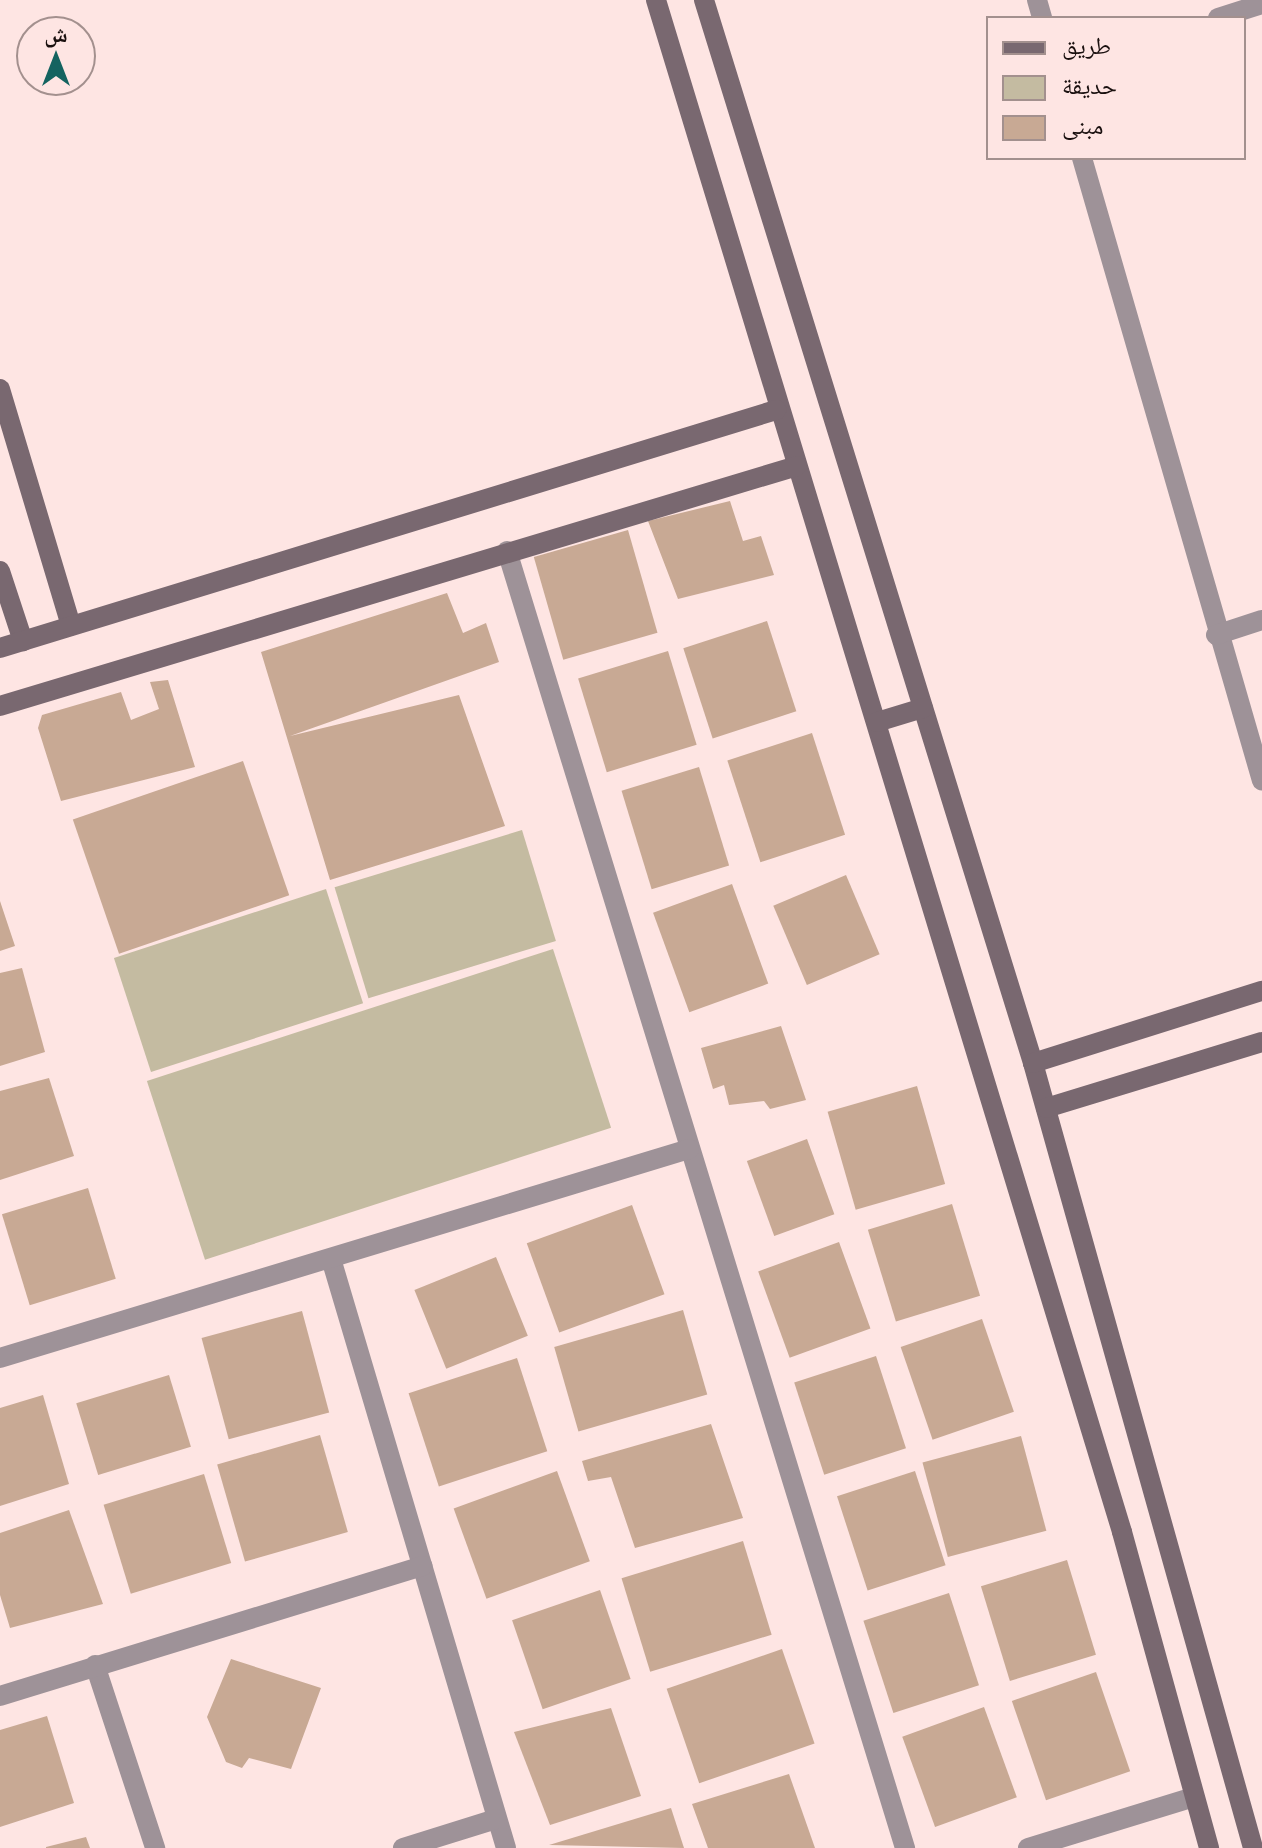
<!DOCTYPE html>
<html>
<head>
<meta charset="utf-8">
<style>
	body { margin:0 }
	#map { position:relative; width:1262px; height:1848px; overflow:hidden; background:#fee5e3; font-family:Lora,"Noto Naskh Arabic",serif }
	div>[style] { position:absolute }
	.green>* { inset:0; background:#c4bba1; transform-origin:0 0 }
	.building>* { inset:0; background:#c8a994; transform-origin:0 0 }
	.street>* { height:20px; margin:-10px; padding:0 10px; transform-origin:10px; border-radius:10px; background:#9e9298 }
	.secondary>* { height:20px; margin:-10px; padding:0 10px; transform-origin:10px; border-radius:10px; background:#796870 }
	span { translate:-50% -50%; white-space:nowrap; text-align:center; line-height:1.15; -webkit-text-stroke:6px #fee5e3; paint-order:stroke }
	.legend { position:absolute; left:986px; top:16px; width:260px; height:144px; box-sizing:border-box; background:#fee5e3; border:2px solid #a3908e; margin:0; padding:10px 14px; list-style:none; font-size:24px; color:#1a100f }
	.legend li { display:flex; align-items:center; gap:16px; height:40px }
	.legend b { width:40px; border:2px solid #a3908e }
	.north { position:absolute; left:16px; top:16px; width:80px; height:80px; box-sizing:border-box; background:#fee5e3; border:2px solid #a3908e; border-radius:50%; rotate:0deg; font-size:22px; font-weight:700; line-height:32px; text-align:center; color:#1a100f }
	.north::after { content:''; display:block; margin:auto; width:28px; height:36px; background:#146360; clip-path:polygon(50% 0,100% 100%,50% 72%,0 100%) }
</style>
</head>
<body>
<div id="map">
	<div class="green">
		<i style="left:522px;top:830px;width:116px;height:196px;rotate:73deg"></i>
		<i style="left:326px;top:889px;width:120px;height:223px;rotate:72deg"></i>
		<i style="left:553px;top:949px;width:188px;height:427px;rotate:72deg"></i>
	</div>
	<div class="building">
		<i style="clip-path:polygon(730px 501px,743px 541px,761px 536px,774px 575px,678px 599px,648px 521px)"></i>
		<i style="left:628px;top:530px;width:107px;height:98px;rotate:74deg"></i>
		<i style="clip-path:polygon(447px 593px,463px 633px,486px 623px,499px 662px,290px 736px,459px 695px,505px 826px,330px 880px,261px 652px)"></i>
		<i style="left:767px;top:621px;width:95px;height:88px;rotate:72deg"></i>
		<i style="left:668px;top:651px;width:98px;height:94px;rotate:73deg"></i>
		<i style="clip-path:polygon(168px 680px,195px 767px,61px 801px,38px 728px,42px 715px,121px 692px,131px 720px,159px 709px,150px 682px)"></i>
		<i style="left:812px;top:733px;width:107px;height:89px;rotate:72deg"></i>
		<i style="left:243px;top:761px;width:142px;height:180px;rotate:71deg"></i>
		<i style="left:699px;top:767px;width:103px;height:81px;rotate:73deg"></i>
		<i style="left:846px;top:875px;width:86px;height:79px;rotate:67deg"></i>
		<i style="left:732px;top:884px;width:106px;height:84px;rotate:70deg"></i>
		<i style="clip-path:polygon(0 901px,15px 946px,0 951px)"></i>
		<i style="clip-path:polygon(22px 968px,45px 1052px,0 1066px,0 973px)"></i>
		<i style="clip-path:polygon(781px 1026px,806px 1100px,770px 1109px,764px 1101px,729px 1105px,724px 1085px,713px 1089px,701px 1048px)"></i>
		<i style="clip-path:polygon(49px 1078px,74px 1156px,0 1180px,0 1091px)"></i>
		<i style="left:917px;top:1086px;width:102px;height:93px;rotate:74deg"></i>
		<i style="left:807px;top:1139px;width:80px;height:64px;rotate:70deg"></i>
		<i style="left:88px;top:1188px;width:95px;height:90px;rotate:73deg"></i>
		<i style="left:952px;top:1204px;width:96px;height:88px;rotate:73deg"></i>
		<i style="left:632px;top:1205px;width:95px;height:112px;rotate:70deg"></i>
		<i style="left:839px;top:1242px;width:92px;height:86px;rotate:70deg"></i>
		<i style="left:496px;top:1257px;width:85px;height:88px;rotate:68deg"></i>
		<i style="left:683px;top:1310px;width:88px;height:134px;rotate:74deg"></i>
		<i style="left:302px;top:1311px;width:105px;height:104px;rotate:75deg"></i>
		<i style="left:982px;top:1319px;width:98px;height:86px;rotate:71deg"></i>
		<i style="left:876px;top:1356px;width:97px;height:86px;rotate:72deg"></i>
		<i style="left:517px;top:1358px;width:98px;height:114px;rotate:72deg"></i>
		<i style="left:169px;top:1375px;width:75px;height:97px;rotate:73deg"></i>
		<i style="clip-path:polygon(43px 1395px,69px 1484px,0 1506px,0 1408px)"></i>
		<i style="clip-path:polygon(711px 1424px,743px 1518px,635px 1548px,611px 1477px,588px 1481px,582px 1461px)"></i>
		<i style="left:320px;top:1435px;width:101px;height:107px;rotate:74deg"></i>
		<i style="left:1021px;top:1436px;width:98px;height:102px;rotate:75deg"></i>
		<i style="left:557px;top:1471px;width:96px;height:110px;rotate:70deg"></i>
		<i style="left:915px;top:1471px;width:99px;height:82px;rotate:72deg"></i>
		<i style="left:204px;top:1474px;width:93px;height:105px;rotate:73deg"></i>
		<i style="clip-path:polygon(69px 1510px,103px 1604px,10px 1628px,0 1595px,0 1533px)"></i>
		<i style="left:743px;top:1541px;width:98px;height:127px;rotate:73deg"></i>
		<i style="left:1067px;top:1560px;width:99px;height:90px;rotate:73deg"></i>
		<i style="left:600px;top:1590px;width:94px;height:93px;rotate:71deg"></i>
		<i style="left:949px;top:1593px;width:97px;height:90px;rotate:72deg"></i>
		<i style="left:782px;top:1649px;width:100px;height:122px;rotate:71deg"></i>
		<i style="clip-path:polygon(231px 1659px,321px 1688px,291px 1769px,249px 1758px,242px 1768px,226px 1762px,207px 1717px)"></i>
		<i style="left:1096px;top:1672px;width:105px;height:89px;rotate:71deg"></i>
		<i style="left:984px;top:1707px;width:96px;height:87px;rotate:70deg"></i>
		<i style="clip-path:polygon(611px 1708px,641px 1796px,550px 1825px,514px 1732px)"></i>
		<i style="clip-path:polygon(47px 1716px,74px 1803px,0 1827px,0 1730px)"></i>
		<i style="clip-path:polygon(789px 1774px,815px 1848px,708px 1848px,692px 1804px)"></i>
		<i style="clip-path:polygon(671px 1808px,684px 1848px,549px 1845px)"></i>
		<i style="clip-path:polygon(86px 1837px,90px 1848px,46px 1848px,46px 1847px)"></i>
	</div>
	<div class="street">
		<i style="left:1037px;top:0;width:19px;rotate:74deg"></i>
		<i style="left:1218px;top:18px;width:46px;rotate:-17.7deg"></i>
		<i style="left:1082px;top:158px;width:648px;rotate:73.88deg"></i>
		<i style="left:507px;top:551px;width:1357px;rotate:72.94deg"></i>
		<i style="left:1216px;top:635px;width:48px;rotate:-18.1deg"></i>
		<i style="left:332px;top:1262px;width:611px;rotate:73.46deg"></i>
		<i style="left:0;top:1358px;width:720px;rotate:-16.87deg"></i>
		<i style="left:95px;top:1665px;width:193px;rotate:71.8deg"></i>
		<i style="left:0;top:1696px;width:442px;rotate:-17.1deg"></i>
		<i style="left:403px;top:1848px;width:97px;rotate:-17.3deg"></i>
		<i style="left:1028px;top:1848px;width:174px;rotate:-17.1deg"></i>
	</div>
	<div class="secondary">
		<i style="left:656px;top:0;width:1601px;rotate:73.08deg"></i>
		<i style="left:1122px;top:1532px;width:328px;rotate:74.6deg"></i>
		<i style="left:704px;top:0;width:1113px;rotate:72.8deg"></i>
		<i style="left:1033px;top:1063px;width:815px;rotate:74.34deg"></i>
		<i style="left:0;top:389px;width:247px;rotate:73.3deg"></i>
		<i style="left:0;top:571px;width:74px;rotate:71.8deg"></i>
		<i style="left:0;top:648px;width:812px;rotate:-17.05deg"></i>
		<i style="left:0;top:706px;width:832px;rotate:-16.76deg"></i>
		<i style="left:877px;top:722px;width:48px;rotate:-16.9deg"></i>
		<i style="left:1033px;top:1063px;width:240px;rotate:-17.5deg"></i>
		<i style="left:1046px;top:1108px;width:226px;rotate:-17deg"></i>
	</div>
	<ul class="legend">
	<li><b style="height:10px;background:#796870"></b>طريق</li>
	<li><b style="height:22px;background:#c4bba1"></b>حديقة</li>
	<li><b style="height:22px;background:#c8a994"></b>مبنى</li>
	</ul>
	<div class="north">ش</div>
</div>
</body>
</html>
